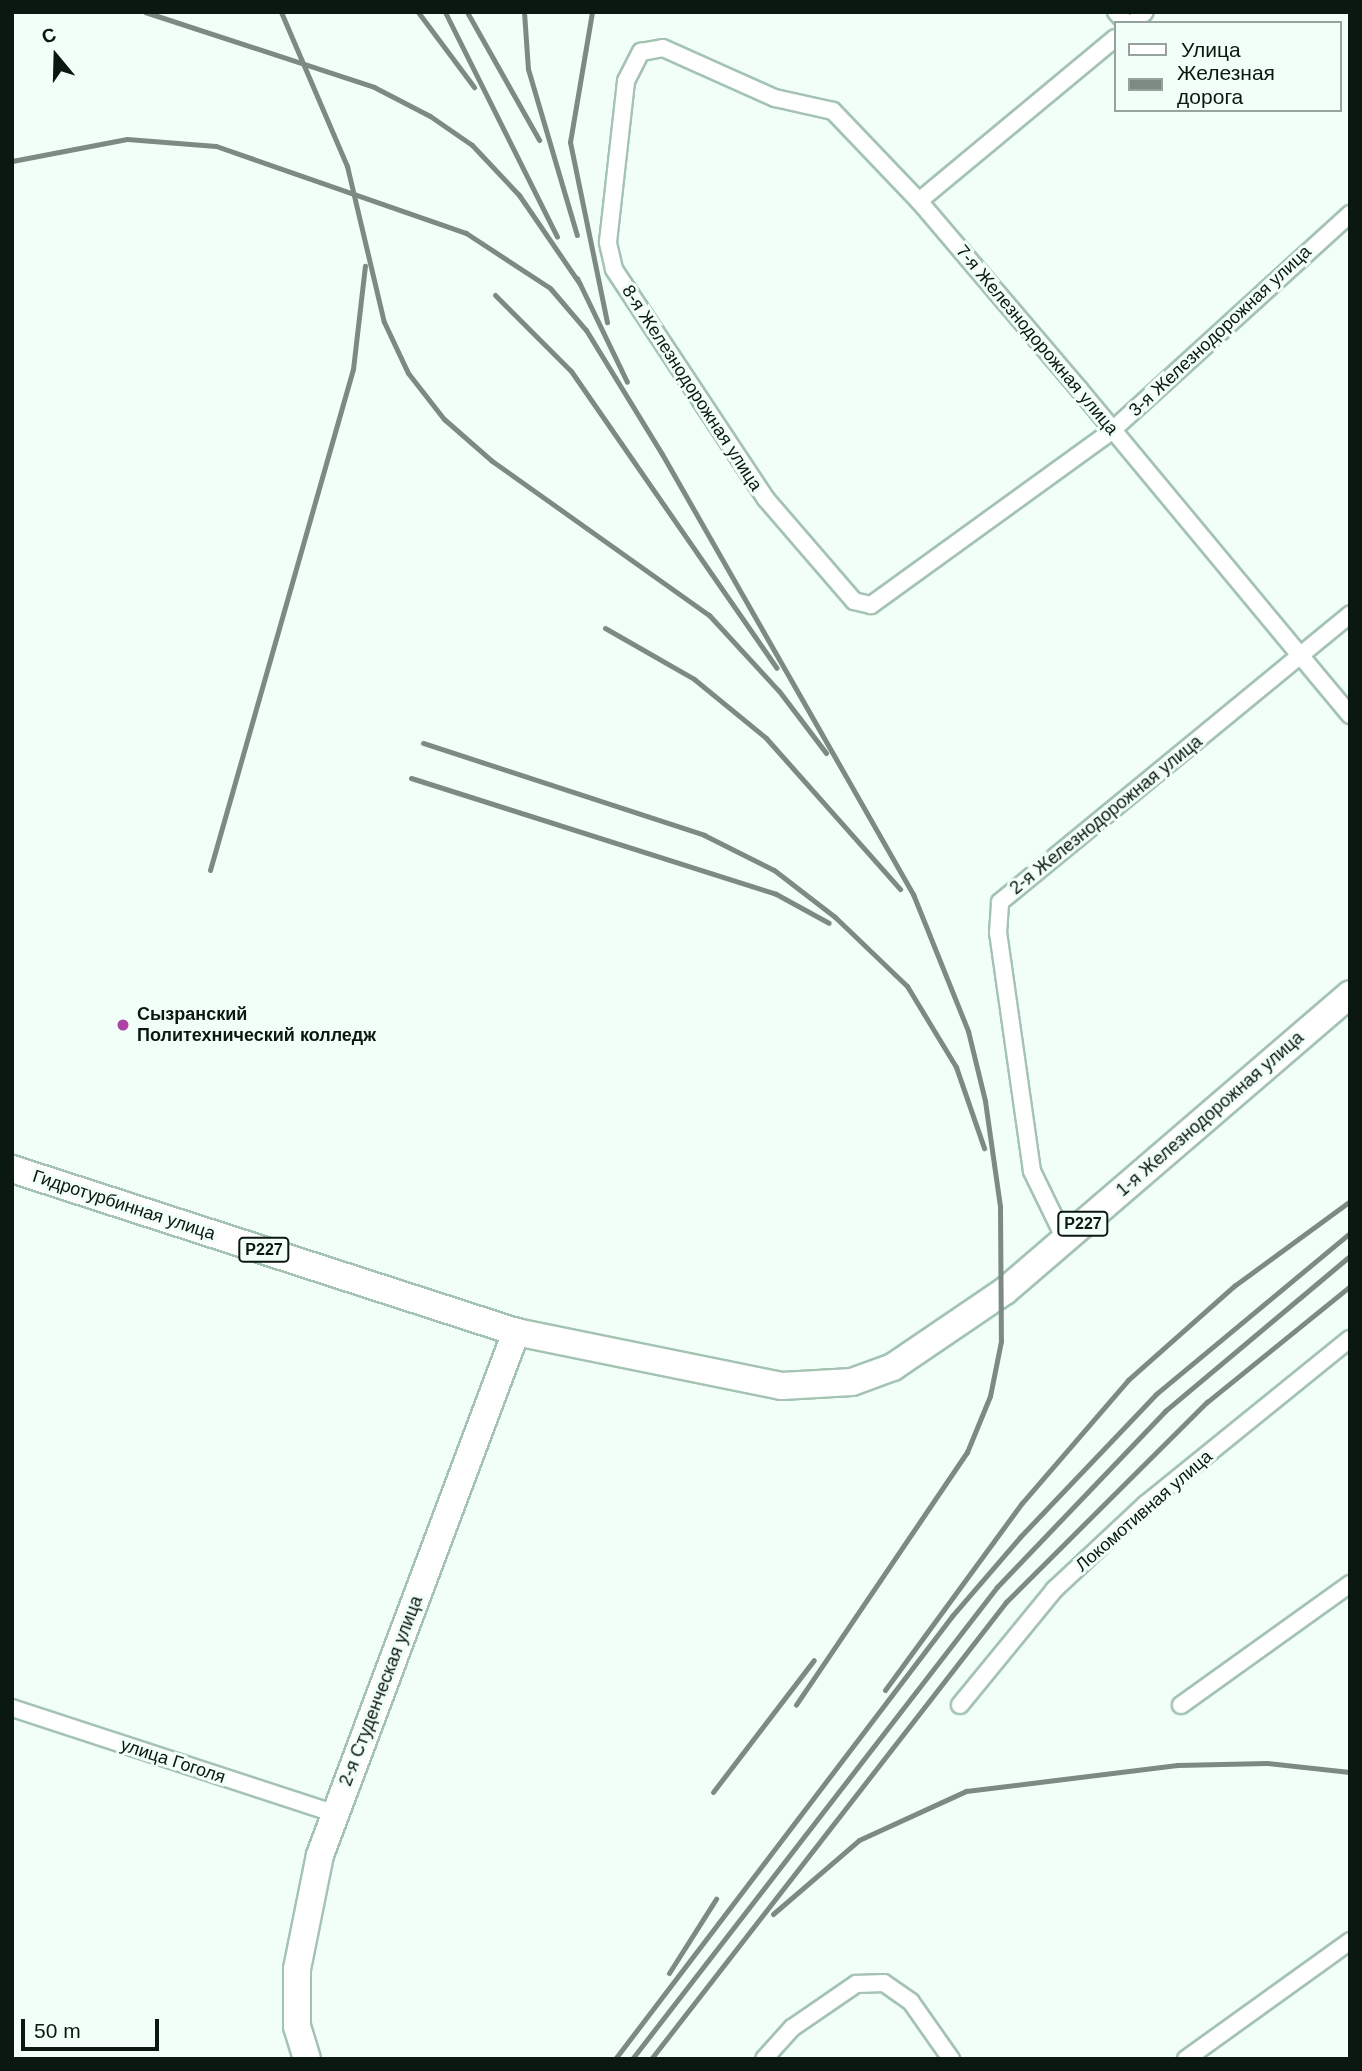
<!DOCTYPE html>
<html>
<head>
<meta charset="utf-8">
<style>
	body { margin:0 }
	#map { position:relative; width:1362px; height:2071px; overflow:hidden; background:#f2fff8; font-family:Helvetica,sans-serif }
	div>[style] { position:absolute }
	.roads { filter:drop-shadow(2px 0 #a4c3b3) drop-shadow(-2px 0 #a4c3b3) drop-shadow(0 2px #a4c3b3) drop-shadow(0 -2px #a4c3b3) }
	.minor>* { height:16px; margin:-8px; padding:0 8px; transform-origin:8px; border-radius:8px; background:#fff }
	.primary>* { height:26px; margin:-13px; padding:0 13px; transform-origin:13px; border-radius:13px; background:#fff }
	.rail>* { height:5px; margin:-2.5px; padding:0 2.5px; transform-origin:2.5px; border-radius:2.5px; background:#7d8a83 }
	.dots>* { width:19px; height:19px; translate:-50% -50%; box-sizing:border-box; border:4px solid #f2fff8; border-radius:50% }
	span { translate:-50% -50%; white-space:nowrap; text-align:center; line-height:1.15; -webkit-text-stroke:6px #f2fff8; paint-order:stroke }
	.shield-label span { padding:2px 5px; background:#f2fff8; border:2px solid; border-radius:5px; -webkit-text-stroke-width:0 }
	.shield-label { font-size:16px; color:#0b1711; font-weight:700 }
	.street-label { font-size:18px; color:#0b1711 }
	.poi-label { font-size:18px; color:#0b1711; font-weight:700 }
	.left { translate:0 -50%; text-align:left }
	.frame { position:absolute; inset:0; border:14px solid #0b1711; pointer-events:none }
	.legend { position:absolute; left:1114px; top:21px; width:228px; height:91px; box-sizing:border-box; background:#f2fff8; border:2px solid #96a29c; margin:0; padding:9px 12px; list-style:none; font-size:21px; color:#0b1711 }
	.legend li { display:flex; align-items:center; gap:14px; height:35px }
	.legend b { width:35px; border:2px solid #96a29c }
	.north { position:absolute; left:21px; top:21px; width:70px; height:70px; -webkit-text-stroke:5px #f2fff8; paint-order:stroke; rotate:341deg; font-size:19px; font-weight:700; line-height:28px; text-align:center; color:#0b1711 }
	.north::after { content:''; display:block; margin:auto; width:24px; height:32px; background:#0b1711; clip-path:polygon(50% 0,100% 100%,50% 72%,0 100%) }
	.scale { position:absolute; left:21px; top:2019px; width:138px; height:32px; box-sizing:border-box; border:4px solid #0b1711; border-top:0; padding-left:9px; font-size:21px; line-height:24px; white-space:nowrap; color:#0b1711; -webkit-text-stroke:5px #f2fff8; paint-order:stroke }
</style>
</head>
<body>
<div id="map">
	<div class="roads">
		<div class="minor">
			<i style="left:1116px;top:12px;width:15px;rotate:48deg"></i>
			<i style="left:1133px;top:23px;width:16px;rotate:-43deg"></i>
			<i style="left:919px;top:201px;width:255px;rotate:-39.7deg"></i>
			<i style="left:1350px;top:214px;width:321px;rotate:137.7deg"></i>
			<i style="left:1113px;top:430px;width:299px;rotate:144.1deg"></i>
			<i style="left:871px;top:605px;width:17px;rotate:-167deg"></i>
			<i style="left:854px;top:601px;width:135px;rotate:-130.8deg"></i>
			<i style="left:766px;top:499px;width:276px;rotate:-123.5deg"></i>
			<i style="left:614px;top:269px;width:28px;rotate:-103deg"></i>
			<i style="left:608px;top:242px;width:162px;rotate:-83.6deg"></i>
			<i style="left:626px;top:81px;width:33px;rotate:-63deg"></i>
			<i style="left:641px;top:52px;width:22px;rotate:-10deg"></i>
			<i style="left:663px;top:48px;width:123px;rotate:24.1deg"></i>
			<i style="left:775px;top:98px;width:59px;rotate:12.6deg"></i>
			<i style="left:833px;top:111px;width:124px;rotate:46.3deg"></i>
			<i style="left:919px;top:201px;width:247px;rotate:49.6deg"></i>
			<i style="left:1079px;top:389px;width:53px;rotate:50.3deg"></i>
			<i style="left:1113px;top:430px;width:293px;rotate:50.3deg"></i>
			<i style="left:1300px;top:655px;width:78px;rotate:50.2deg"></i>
			<i style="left:1065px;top:1239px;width:76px;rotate:-115.9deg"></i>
			<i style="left:1032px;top:1171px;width:240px;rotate:-98.1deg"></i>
			<i style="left:998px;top:933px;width:31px;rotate:-86deg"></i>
			<i style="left:1000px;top:902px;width:453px;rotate:-39.4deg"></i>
			<i style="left:960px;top:1705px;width:149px;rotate:-50.7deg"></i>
			<i style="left:1054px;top:1590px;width:126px;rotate:-43.1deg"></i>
			<i style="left:1146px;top:1504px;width:262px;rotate:-39deg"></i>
			<i style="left:1181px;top:1705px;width:208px;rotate:-35.6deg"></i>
			<i style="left:12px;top:1708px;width:339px;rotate:18.1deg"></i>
			<i style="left:764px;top:2059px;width:42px;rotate:-47.9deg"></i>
			<i style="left:792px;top:2028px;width:78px;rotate:-34.5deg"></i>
			<i style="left:856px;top:1984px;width:28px;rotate:-2deg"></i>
			<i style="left:884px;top:1983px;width:33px;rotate:35deg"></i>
			<i style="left:911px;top:2002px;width:70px;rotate:54.9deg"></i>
			<i style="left:1186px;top:2059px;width:202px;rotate:-35.7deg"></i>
		</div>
		<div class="primary">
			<i style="left:12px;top:1169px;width:530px;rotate:17.92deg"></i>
			<i style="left:516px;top:1332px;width:271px;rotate:11.5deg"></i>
			<i style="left:782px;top:1386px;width:70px;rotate:-3.3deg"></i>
			<i style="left:852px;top:1382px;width:44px;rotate:-20.1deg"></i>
			<i style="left:893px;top:1367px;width:135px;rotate:-34.2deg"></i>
			<i style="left:1005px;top:1291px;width:455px;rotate:-40.7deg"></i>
			<i style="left:307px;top:2059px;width:34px;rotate:-107deg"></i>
			<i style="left:297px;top:2026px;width:57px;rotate:-90deg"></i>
			<i style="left:297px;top:1969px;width:116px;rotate:-78.6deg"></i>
			<i style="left:320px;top:1855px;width:559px;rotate:-69.46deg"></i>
		</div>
	</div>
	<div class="rail">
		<i style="left:145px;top:12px;width:241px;rotate:18.1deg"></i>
		<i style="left:374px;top:87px;width:63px;rotate:27.4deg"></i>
		<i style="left:430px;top:116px;width:51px;rotate:34.6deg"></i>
		<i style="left:472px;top:145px;width:69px;rotate:46.8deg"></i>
		<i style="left:519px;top:195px;width:108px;rotate:55.6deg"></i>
		<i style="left:281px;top:12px;width:168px;rotate:66.8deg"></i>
		<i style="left:347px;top:166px;width:160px;rotate:76.7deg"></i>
		<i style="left:384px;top:322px;width:56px;rotate:64.8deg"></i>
		<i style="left:408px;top:373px;width:58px;rotate:52deg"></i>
		<i style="left:444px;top:419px;width:64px;rotate:41.2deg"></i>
		<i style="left:492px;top:461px;width:266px;rotate:35.4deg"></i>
		<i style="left:709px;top:615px;width:103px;rotate:47.4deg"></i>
		<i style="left:779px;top:691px;width:78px;rotate:52.8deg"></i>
		<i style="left:418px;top:12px;width:94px;rotate:53.3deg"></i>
		<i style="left:445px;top:12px;width:251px;rotate:63.5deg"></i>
		<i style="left:467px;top:12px;width:147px;rotate:60.6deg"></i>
		<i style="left:524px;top:12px;width:57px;rotate:86deg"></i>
		<i style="left:528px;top:69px;width:173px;rotate:73.6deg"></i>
		<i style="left:592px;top:12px;width:132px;rotate:99.6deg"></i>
		<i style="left:570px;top:142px;width:184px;rotate:78.4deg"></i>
		<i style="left:12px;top:161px;width:117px;rotate:-10.8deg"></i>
		<i style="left:127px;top:139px;width:89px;rotate:4.5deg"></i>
		<i style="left:216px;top:146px;width:265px;rotate:19.2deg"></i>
		<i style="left:466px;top:233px;width:100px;rotate:33.2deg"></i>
		<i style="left:550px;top:288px;width:55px;rotate:49.4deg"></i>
		<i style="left:586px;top:330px;width:145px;rotate:58.5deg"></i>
		<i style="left:662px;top:454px;width:507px;rotate:60.3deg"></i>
		<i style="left:913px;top:894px;width:148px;rotate:68.1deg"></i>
		<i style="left:968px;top:1031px;width:72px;rotate:76.3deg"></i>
		<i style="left:985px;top:1101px;width:107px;rotate:81.9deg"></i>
		<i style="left:1000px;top:1207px;width:134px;rotate:89.6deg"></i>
		<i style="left:1001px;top:1341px;width:56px;rotate:101.3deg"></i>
		<i style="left:990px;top:1396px;width:61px;rotate:112.3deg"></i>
		<i style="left:967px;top:1452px;width:305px;rotate:124.1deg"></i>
		<i style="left:577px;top:278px;width:115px;rotate:64.3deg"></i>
		<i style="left:495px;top:295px;width:107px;rotate:45deg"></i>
		<i style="left:571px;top:371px;width:361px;rotate:55.3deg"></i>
		<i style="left:605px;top:628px;width:103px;rotate:29.8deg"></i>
		<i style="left:694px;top:679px;width:93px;rotate:39.3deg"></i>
		<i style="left:766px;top:738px;width:202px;rotate:48.4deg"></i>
		<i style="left:423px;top:743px;width:296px;rotate:18.1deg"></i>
		<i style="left:704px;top:835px;width:78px;rotate:26.6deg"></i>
		<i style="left:774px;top:870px;width:77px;rotate:37.6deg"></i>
		<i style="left:835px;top:917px;width:100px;rotate:43.8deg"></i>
		<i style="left:907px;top:986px;width:95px;rotate:58.8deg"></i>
		<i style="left:956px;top:1067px;width:86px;rotate:70.9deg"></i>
		<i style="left:411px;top:778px;width:383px;rotate:17.6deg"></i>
		<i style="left:776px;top:894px;width:60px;rotate:28.7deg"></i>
		<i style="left:210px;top:870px;width:521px;rotate:-74.07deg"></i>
		<i style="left:353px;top:369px;width:104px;rotate:-83.4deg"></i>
		<i style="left:885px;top:1690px;width:232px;rotate:-53.8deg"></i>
		<i style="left:1022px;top:1503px;width:162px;rotate:-49.2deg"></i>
		<i style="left:1128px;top:1380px;width:142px;rotate:-41.6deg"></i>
		<i style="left:1234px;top:1286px;width:144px;rotate:-36.2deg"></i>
		<i style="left:713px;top:1792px;width:166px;rotate:-52.6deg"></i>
		<i style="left:773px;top:1914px;width:113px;rotate:-40.7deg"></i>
		<i style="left:859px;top:1840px;width:118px;rotate:-24.6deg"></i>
		<i style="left:966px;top:1791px;width:213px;rotate:-7deg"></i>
		<i style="left:1177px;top:1765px;width:90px;rotate:-1.3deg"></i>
		<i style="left:1267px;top:1763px;width:83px;rotate:6.2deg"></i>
		<i style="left:669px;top:1973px;width:88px;rotate:-57.6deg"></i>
		<i style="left:615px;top:2059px;width:557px;rotate:-52.74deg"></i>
		<i style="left:952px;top:1616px;width:104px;rotate:-49.3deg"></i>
		<i style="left:1020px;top:1537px;width:197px;rotate:-46.4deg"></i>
		<i style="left:1156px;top:1394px;width:252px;rotate:-39.7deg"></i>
		<i style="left:632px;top:2059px;width:597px;rotate:-52.29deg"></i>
		<i style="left:997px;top:1587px;width:243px;rotate:-46.3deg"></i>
		<i style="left:1165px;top:1411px;width:241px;rotate:-40deg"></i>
		<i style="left:651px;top:2059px;width:579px;rotate:-52.16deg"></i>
		<i style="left:1006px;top:1602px;width:284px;rotate:-44.9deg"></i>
		<i style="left:1207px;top:1402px;width:184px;rotate:-39deg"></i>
	</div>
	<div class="dots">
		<i style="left:123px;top:1025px;background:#ad44a5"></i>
	</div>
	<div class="shield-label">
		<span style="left:1083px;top:1224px">Р227</span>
		<span style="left:264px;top:1250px">Р227</span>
	</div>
	<div class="street-label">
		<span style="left:1220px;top:331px;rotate:-43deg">3-я Железнодорожная улица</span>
		<span style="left:1037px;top:340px;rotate:50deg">7-я Железнодорожная улица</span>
		<span style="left:692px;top:388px;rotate:57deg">8-я Железнодорожная улица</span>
		<span style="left:1106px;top:815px;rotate:-39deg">2-я Железнодорожная улица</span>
		<span style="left:1210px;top:1114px;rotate:-41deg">1-я Железнодорожная улица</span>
		<span style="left:124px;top:1205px;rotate:18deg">Гидротурбинная улица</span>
		<span style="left:1144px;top:1511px;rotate:-41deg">Локомотивная улица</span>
		<span style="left:381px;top:1691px;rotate:-69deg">2-я Студенческая улица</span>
		<span style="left:173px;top:1761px;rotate:18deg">улица Гоголя</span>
	</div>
	<div class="poi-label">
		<span class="left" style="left:137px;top:1025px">Сызранский<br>Политехнический колледж</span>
	</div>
	<div class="frame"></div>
	<ul class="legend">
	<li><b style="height:9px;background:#fff"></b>Улица</li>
	<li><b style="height:9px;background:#7d8a83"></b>Железная дорога</li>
	</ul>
	<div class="north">С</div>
	<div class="scale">50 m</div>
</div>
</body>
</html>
